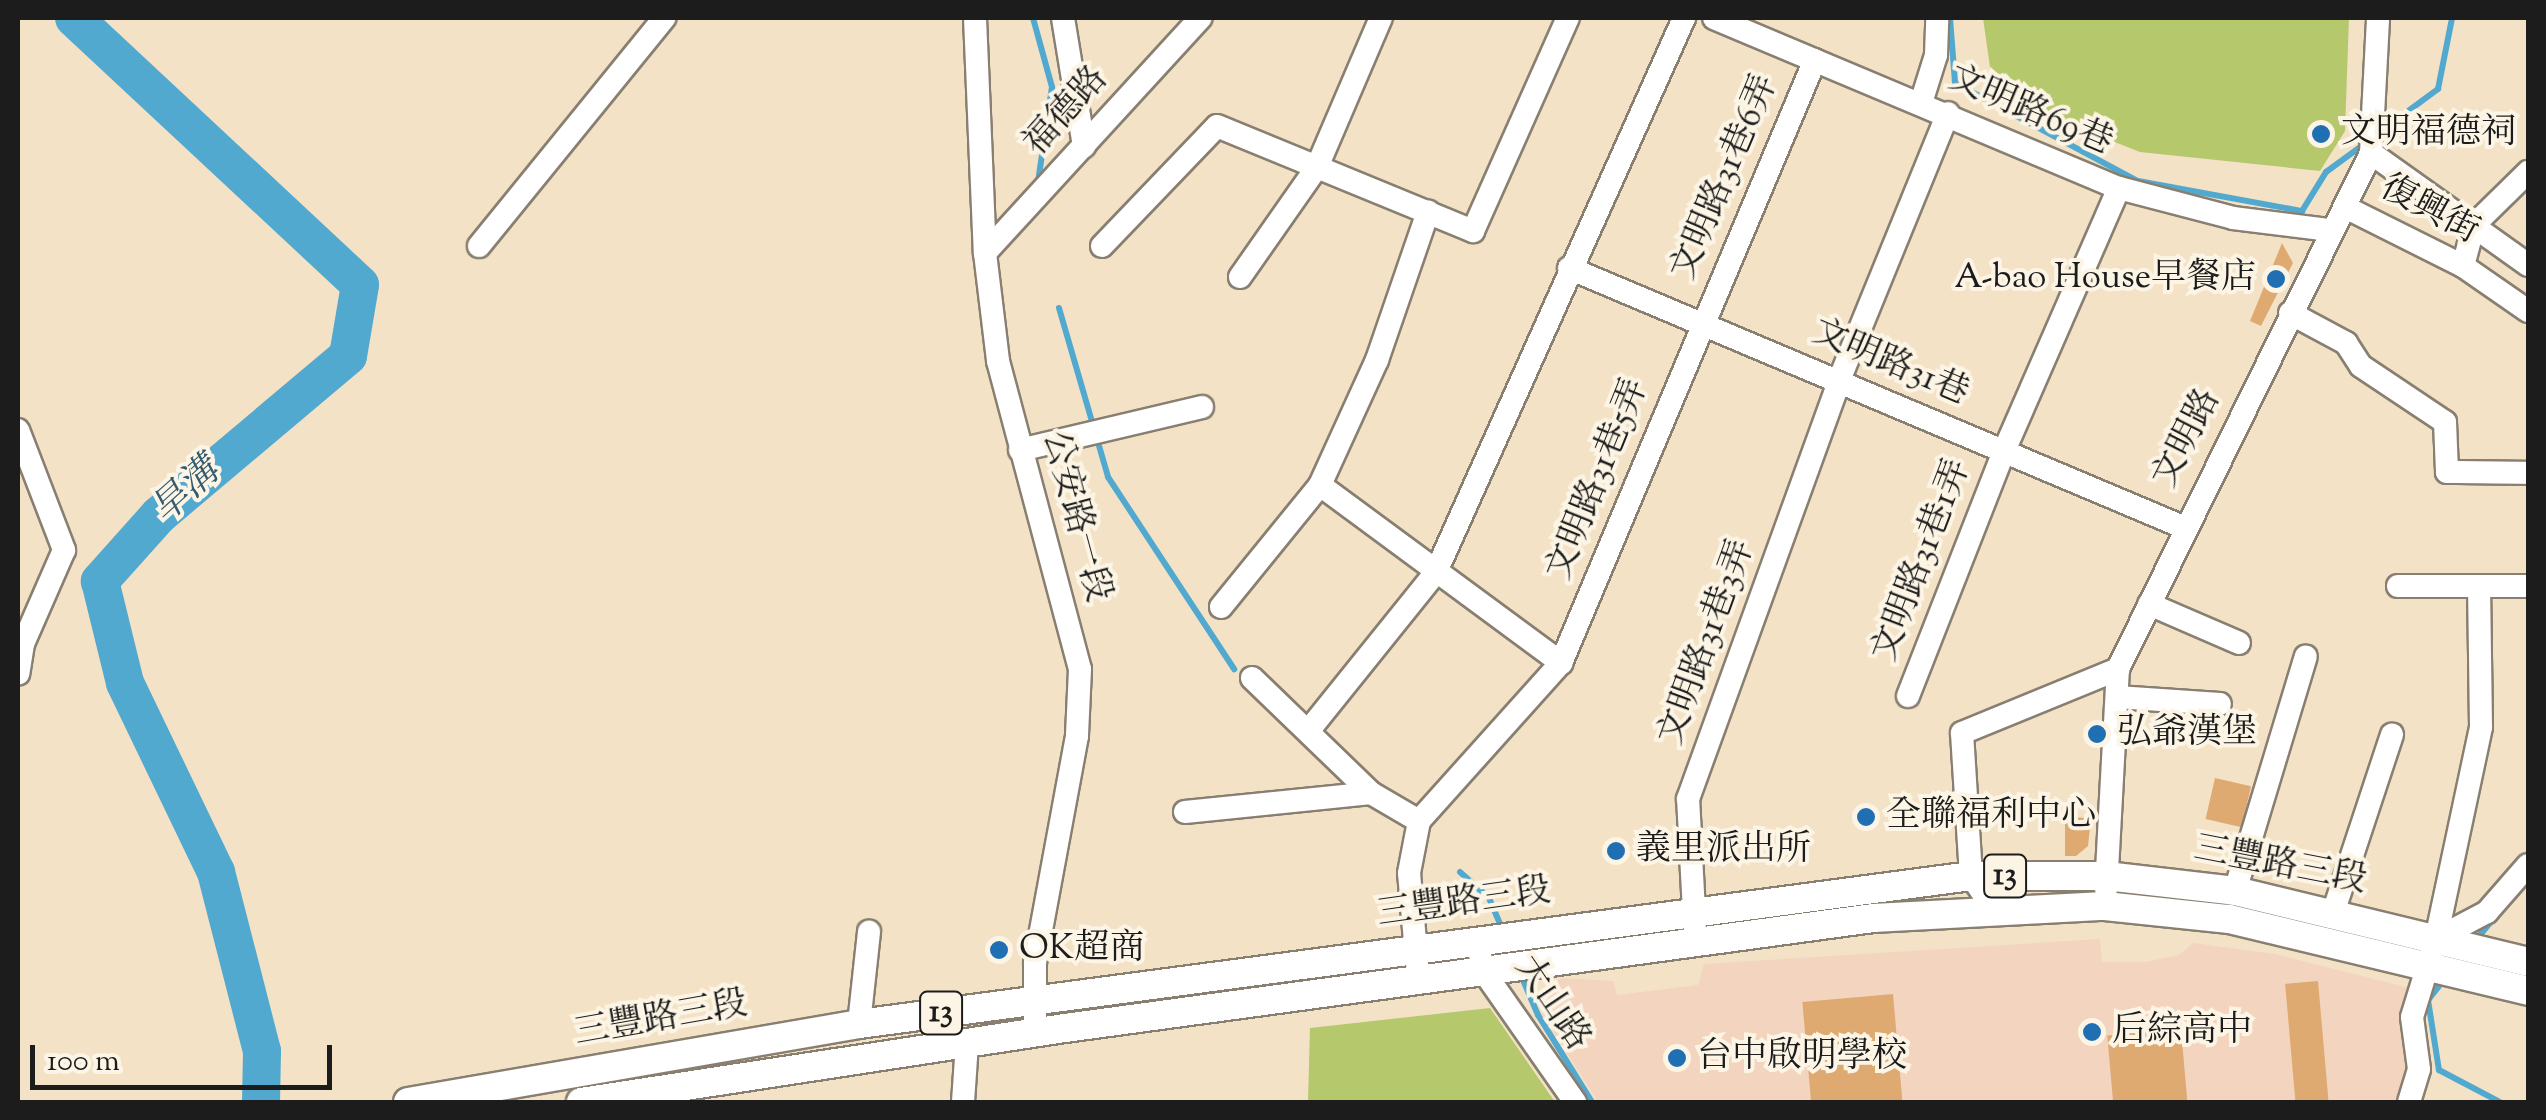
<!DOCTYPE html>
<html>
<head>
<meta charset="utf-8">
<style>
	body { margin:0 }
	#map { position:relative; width:2546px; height:1120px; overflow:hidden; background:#f4e2c6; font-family:"Sorts Mill Goudy","Noto Serif TC",serif }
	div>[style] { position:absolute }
	.built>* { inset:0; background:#f3d4bf }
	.green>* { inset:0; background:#b5c86c }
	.stream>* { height:6px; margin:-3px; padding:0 3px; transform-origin:3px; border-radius:3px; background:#52a9cf }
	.river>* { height:38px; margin:-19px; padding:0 19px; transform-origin:19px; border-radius:19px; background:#52a9cf }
	.building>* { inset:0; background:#dfaa72; transform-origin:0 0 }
	.roads { filter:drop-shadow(2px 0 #887f71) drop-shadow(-2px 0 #887f71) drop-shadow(0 2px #887f71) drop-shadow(0 -2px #887f71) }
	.minor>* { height:22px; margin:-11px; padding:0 11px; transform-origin:11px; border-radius:11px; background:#fff }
	.major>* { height:28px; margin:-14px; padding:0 14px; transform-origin:14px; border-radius:14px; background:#fff }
	.dots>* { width:28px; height:28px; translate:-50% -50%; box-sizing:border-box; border:5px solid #fcf5e5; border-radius:50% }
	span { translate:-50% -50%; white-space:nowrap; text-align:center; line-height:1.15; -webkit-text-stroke:8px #fcf5e5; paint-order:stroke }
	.shield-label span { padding:2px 8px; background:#fcf5e5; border:2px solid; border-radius:8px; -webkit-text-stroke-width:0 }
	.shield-label { font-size:32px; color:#1c1c1c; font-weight:700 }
	.street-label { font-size:35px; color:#1c1c1c }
	.poi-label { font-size:35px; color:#1c1c1c }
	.left { translate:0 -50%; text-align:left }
	.right { translate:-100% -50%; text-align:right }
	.water-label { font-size:38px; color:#345b6d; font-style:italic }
	.frame { position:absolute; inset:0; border:20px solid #1c1c1c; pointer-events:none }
	.scale { position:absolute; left:30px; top:1045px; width:302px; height:45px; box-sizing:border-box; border:5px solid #1c1c1c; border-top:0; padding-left:12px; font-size:30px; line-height:35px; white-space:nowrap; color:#1c1c1c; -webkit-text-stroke:8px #fcf5e5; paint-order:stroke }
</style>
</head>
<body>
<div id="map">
	<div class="built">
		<i style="clip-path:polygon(2100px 939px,2102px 962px,2145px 962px,2179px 955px,2193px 943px,2275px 954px,2409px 988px,2404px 1017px,2409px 1069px,2398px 1102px,1598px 1102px,1542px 1014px,1545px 988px,1562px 978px,1613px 981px,1617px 995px,1698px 985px,1704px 964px)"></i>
	</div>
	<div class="green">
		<i style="clip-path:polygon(1983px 18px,2349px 18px,2345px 131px,2320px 171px,2140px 152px,2056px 119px,1990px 67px)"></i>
		<i style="clip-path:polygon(1490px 1008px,1555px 1102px,1308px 1102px,1310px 1028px)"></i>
	</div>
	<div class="stream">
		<i style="left:1033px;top:18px;width:72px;rotate:74.6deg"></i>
		<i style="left:1052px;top:87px;width:96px;rotate:98.4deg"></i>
		<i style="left:1950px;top:18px;width:65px;rotate:85.6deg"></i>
		<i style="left:1955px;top:83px;width:208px;rotate:28.2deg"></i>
		<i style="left:2138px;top:181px;width:167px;rotate:10.4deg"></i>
		<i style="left:2302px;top:211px;width:46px;rotate:-58.4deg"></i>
		<i style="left:2326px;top:172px;width:51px;rotate:-36.2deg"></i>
		<i style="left:2377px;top:134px;width:76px;rotate:-36.4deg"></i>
		<i style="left:2438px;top:89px;width:72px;rotate:-78.8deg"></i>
		<i style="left:1059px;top:308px;width:176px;rotate:73.8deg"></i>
		<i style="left:1108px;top:477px;width:230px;rotate:56.7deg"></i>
		<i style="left:1460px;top:872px;width:39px;rotate:42deg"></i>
		<i style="left:1489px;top:898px;width:34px;rotate:67deg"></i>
		<i style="left:2476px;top:940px;width:27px;rotate:-51deg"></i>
		<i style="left:1520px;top:973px;width:46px;rotate:66.8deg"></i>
		<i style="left:1538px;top:1015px;width:102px;rotate:58.2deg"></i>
		<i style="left:2443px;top:981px;width:24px;rotate:128deg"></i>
		<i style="left:2428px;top:1000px;width:71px;rotate:81.1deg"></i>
		<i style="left:2439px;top:1070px;width:69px;rotate:27.7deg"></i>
	</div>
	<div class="river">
		<i style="left:74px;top:18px;width:391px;rotate:43deg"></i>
		<i style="left:360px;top:285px;width:72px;rotate:99.6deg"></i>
		<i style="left:348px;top:356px;width:247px;rotate:139.9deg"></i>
		<i style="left:159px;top:515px;width:89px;rotate:131.8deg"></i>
		<i style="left:100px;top:581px;width:105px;rotate:76.2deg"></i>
		<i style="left:125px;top:683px;width:210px;rotate:64.3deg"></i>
		<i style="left:216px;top:872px;width:185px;rotate:75.6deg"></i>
		<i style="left:262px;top:1051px;width:51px;rotate:91.1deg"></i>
	</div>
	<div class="building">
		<i style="clip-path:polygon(2282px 243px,2293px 263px,2261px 326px,2250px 321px)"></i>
		<i style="left:2215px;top:778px;width:37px;height:42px;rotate:13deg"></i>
		<i style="clip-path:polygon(2065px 817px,2091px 818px,2088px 846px,2076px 856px,2065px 856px)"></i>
		<i style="left:2318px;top:981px;width:121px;height:33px;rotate:85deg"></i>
		<i style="left:1893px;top:994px;width:108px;height:91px;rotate:85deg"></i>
		<i style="left:2181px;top:1029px;width:73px;height:74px;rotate:85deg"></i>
	</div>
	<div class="roads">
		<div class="minor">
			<i style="left:975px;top:18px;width:235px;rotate:87.6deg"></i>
			<i style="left:985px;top:253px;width:109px;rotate:83.1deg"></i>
			<i style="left:998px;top:361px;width:319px;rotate:75.1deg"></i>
			<i style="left:1080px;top:669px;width:67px;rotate:92.6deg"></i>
			<i style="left:1077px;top:736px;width:231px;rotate:100.5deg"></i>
			<i style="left:1035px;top:963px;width:69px;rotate:90deg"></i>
			<i style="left:1063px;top:18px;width:130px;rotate:80.7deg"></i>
			<i style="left:1714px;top:18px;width:439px;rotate:22.8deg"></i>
			<i style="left:2119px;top:188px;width:118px;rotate:14.7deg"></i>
			<i style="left:2233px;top:218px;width:98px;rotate:7.1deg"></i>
			<i style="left:1921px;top:103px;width:50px;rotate:-72.6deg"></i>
			<i style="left:1936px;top:55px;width:37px;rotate:-88deg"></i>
			<i style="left:2371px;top:153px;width:193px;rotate:35.5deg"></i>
			<i style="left:2347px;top:208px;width:130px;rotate:26.6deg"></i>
			<i style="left:2463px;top:266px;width:79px;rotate:34.7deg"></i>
			<i style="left:479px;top:246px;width:294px;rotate:-50.9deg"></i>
			<i style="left:1102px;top:246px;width:166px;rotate:-46.2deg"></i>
			<i style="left:1217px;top:126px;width:277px;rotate:22.3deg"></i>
			<i style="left:1473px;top:231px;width:233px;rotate:-66deg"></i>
			<i style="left:985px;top:253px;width:319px;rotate:-47.5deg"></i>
			<i style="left:2463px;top:266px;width:42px;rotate:-75deg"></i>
			<i style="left:2474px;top:225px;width:76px;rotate:-44.5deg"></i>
			<i style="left:1569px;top:268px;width:666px;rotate:22.87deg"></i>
			<i style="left:1240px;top:277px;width:134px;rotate:-55deg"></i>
			<i style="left:1317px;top:167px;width:162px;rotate:-66.8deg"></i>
			<i style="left:2290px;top:313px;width:64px;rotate:28.2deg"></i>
			<i style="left:2346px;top:343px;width:27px;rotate:57deg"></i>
			<i style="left:2361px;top:366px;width:101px;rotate:33.7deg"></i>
			<i style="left:2445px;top:422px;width:50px;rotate:87.7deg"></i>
			<i style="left:2447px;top:472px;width:81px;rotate:0.7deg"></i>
			<i style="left:18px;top:430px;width:129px;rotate:69deg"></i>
			<i style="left:64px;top:550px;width:103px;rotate:113.6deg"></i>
			<i style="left:23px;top:644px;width:30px;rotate:99deg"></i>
			<i style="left:1020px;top:450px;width:187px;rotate:-13.3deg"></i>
			<i style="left:1320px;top:485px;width:300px;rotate:36.4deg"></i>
			<i style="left:2398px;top:586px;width:130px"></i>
			<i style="left:2149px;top:604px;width:98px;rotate:23.4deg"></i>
			<i style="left:1221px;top:607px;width:157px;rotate:-50.9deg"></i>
			<i style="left:1320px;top:485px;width:137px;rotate:-65.5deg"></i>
			<i style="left:1377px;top:360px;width:157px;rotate:-71deg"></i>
			<i style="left:1252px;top:678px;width:165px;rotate:44deg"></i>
			<i style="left:1371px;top:793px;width:56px;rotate:30.3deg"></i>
			<i style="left:1908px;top:696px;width:263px;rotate:-68.6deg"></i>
			<i style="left:2004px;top:451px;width:287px;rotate:-66.4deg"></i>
			<i style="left:2117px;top:697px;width:103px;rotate:3.9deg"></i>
			<i style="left:1309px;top:730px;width:203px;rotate:-51.2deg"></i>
			<i style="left:1436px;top:572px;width:607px;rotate:-65.88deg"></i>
			<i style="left:1185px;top:812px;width:187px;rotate:-5.8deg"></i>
			<i style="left:2106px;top:889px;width:220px;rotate:-86.9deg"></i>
			<i style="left:2118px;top:669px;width:575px;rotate:-63.88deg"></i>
			<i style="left:2371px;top:153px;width:135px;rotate:-87deg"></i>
			<i style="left:2235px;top:891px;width:245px;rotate:-73.2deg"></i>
			<i style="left:1995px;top:911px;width:42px;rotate:-124.4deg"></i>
			<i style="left:1971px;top:876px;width:143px;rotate:-93.6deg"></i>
			<i style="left:1962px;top:733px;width:169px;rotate:-22.3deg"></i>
			<i style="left:2333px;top:913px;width:188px;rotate:-71.7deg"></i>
			<i style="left:1695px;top:931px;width:132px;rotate:-93deg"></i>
			<i style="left:1688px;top:799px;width:448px;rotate:-70.1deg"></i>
			<i style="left:1840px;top:378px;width:286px;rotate:-67.8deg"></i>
			<i style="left:2436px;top:939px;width:217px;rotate:-78deg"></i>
			<i style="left:2481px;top:727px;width:141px;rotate:-90.8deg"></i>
			<i style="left:1477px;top:942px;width:31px;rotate:77deg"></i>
			<i style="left:1484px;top:972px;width:159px;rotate:55deg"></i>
			<i style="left:1417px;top:964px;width:91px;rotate:-95deg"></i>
			<i style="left:1409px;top:873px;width:53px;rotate:-79.1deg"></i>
			<i style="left:1419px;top:821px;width:212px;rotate:-48.1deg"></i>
			<i style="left:1561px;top:663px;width:654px;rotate:-67.16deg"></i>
			<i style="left:859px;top:1024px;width:93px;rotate:-83.8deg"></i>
			<i style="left:963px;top:1102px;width:58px;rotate:-86.1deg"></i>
			<i style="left:2409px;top:1102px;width:34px;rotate:-73deg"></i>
			<i style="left:2419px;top:1069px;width:52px;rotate:-97.7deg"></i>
			<i style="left:2412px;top:1017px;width:82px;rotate:-72.9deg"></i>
			<i style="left:2436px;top:939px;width:58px;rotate:-27.9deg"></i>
			<i style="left:2487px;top:912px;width:62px;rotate:-48.9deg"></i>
		</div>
		<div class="major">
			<i style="left:408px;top:1102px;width:458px;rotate:-9.8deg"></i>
			<i style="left:859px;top:1024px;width:1122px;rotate:-7.58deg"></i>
			<i style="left:1971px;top:876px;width:135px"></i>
			<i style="left:2106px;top:876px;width:130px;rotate:6.6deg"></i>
			<i style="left:2235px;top:891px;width:301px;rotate:13.6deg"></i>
			<i style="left:581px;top:1102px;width:490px;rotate:-8.7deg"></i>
			<i style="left:1065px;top:1028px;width:815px;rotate:-7.75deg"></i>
			<i style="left:1873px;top:918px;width:232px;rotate:-3deg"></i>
			<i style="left:2105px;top:906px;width:125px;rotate:6deg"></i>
			<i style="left:2229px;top:919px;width:308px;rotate:13.5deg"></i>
		</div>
	</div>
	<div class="dots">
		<i style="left:2321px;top:134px;background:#1f6fb2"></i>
		<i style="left:2276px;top:279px;background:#1f6fb2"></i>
		<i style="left:2097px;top:734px;background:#1f6fb2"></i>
		<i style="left:1866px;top:817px;background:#1f6fb2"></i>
		<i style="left:1616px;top:851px;background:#1f6fb2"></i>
		<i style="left:999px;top:950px;background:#1f6fb2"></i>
		<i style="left:2092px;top:1032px;background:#1f6fb2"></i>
		<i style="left:1677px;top:1058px;background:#1f6fb2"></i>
	</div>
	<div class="shield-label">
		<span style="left:2005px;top:876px">13</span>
		<span style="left:941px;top:1013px">13</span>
	</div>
	<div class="street-label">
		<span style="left:1067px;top:112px;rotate:-48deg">福德路</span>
		<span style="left:2030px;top:112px;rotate:23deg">文明路69巷</span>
		<span style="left:1726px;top:178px;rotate:-67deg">文明路31巷6弄</span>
		<span style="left:2429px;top:211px;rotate:28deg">復興街</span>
		<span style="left:1890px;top:364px;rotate:23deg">文明路31巷</span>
		<span style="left:2188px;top:439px;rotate:-63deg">文明路</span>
		<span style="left:1599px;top:480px;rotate:-68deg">文明路31巷5弄</span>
		<span style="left:1075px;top:517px;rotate:75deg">公安路一段</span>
		<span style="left:1923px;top:561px;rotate:-69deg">文明路31巷1弄</span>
		<span style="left:1708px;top:643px;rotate:-70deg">文明路31巷3弄</span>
		<span style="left:2280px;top:866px;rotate:11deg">三豐路三段</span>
		<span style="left:1464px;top:904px;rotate:-8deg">三豐路三段</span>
		<span style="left:1551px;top:1004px;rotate:56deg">大山路</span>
		<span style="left:661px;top:1020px;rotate:-10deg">三豐路三段</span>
	</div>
	<div class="poi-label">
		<span class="left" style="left:2341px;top:134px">文明福德祠</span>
		<span class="right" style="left:2256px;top:279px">A-bao House早餐店</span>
		<span class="left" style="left:2117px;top:734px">弘爺漢堡</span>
		<span class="left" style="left:1886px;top:817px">全聯福利中心</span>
		<span class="left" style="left:1636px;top:851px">義里派出所</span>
		<span class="left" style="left:1019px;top:950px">OK超商</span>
		<span class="left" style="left:2112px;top:1032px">后綜高中</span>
		<span class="left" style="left:1697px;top:1058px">台中啟明學校</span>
	</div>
	<div class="water-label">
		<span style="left:187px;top:493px;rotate:-42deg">旱溝</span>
	</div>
	<div class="frame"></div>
	<div class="scale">100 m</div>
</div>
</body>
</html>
